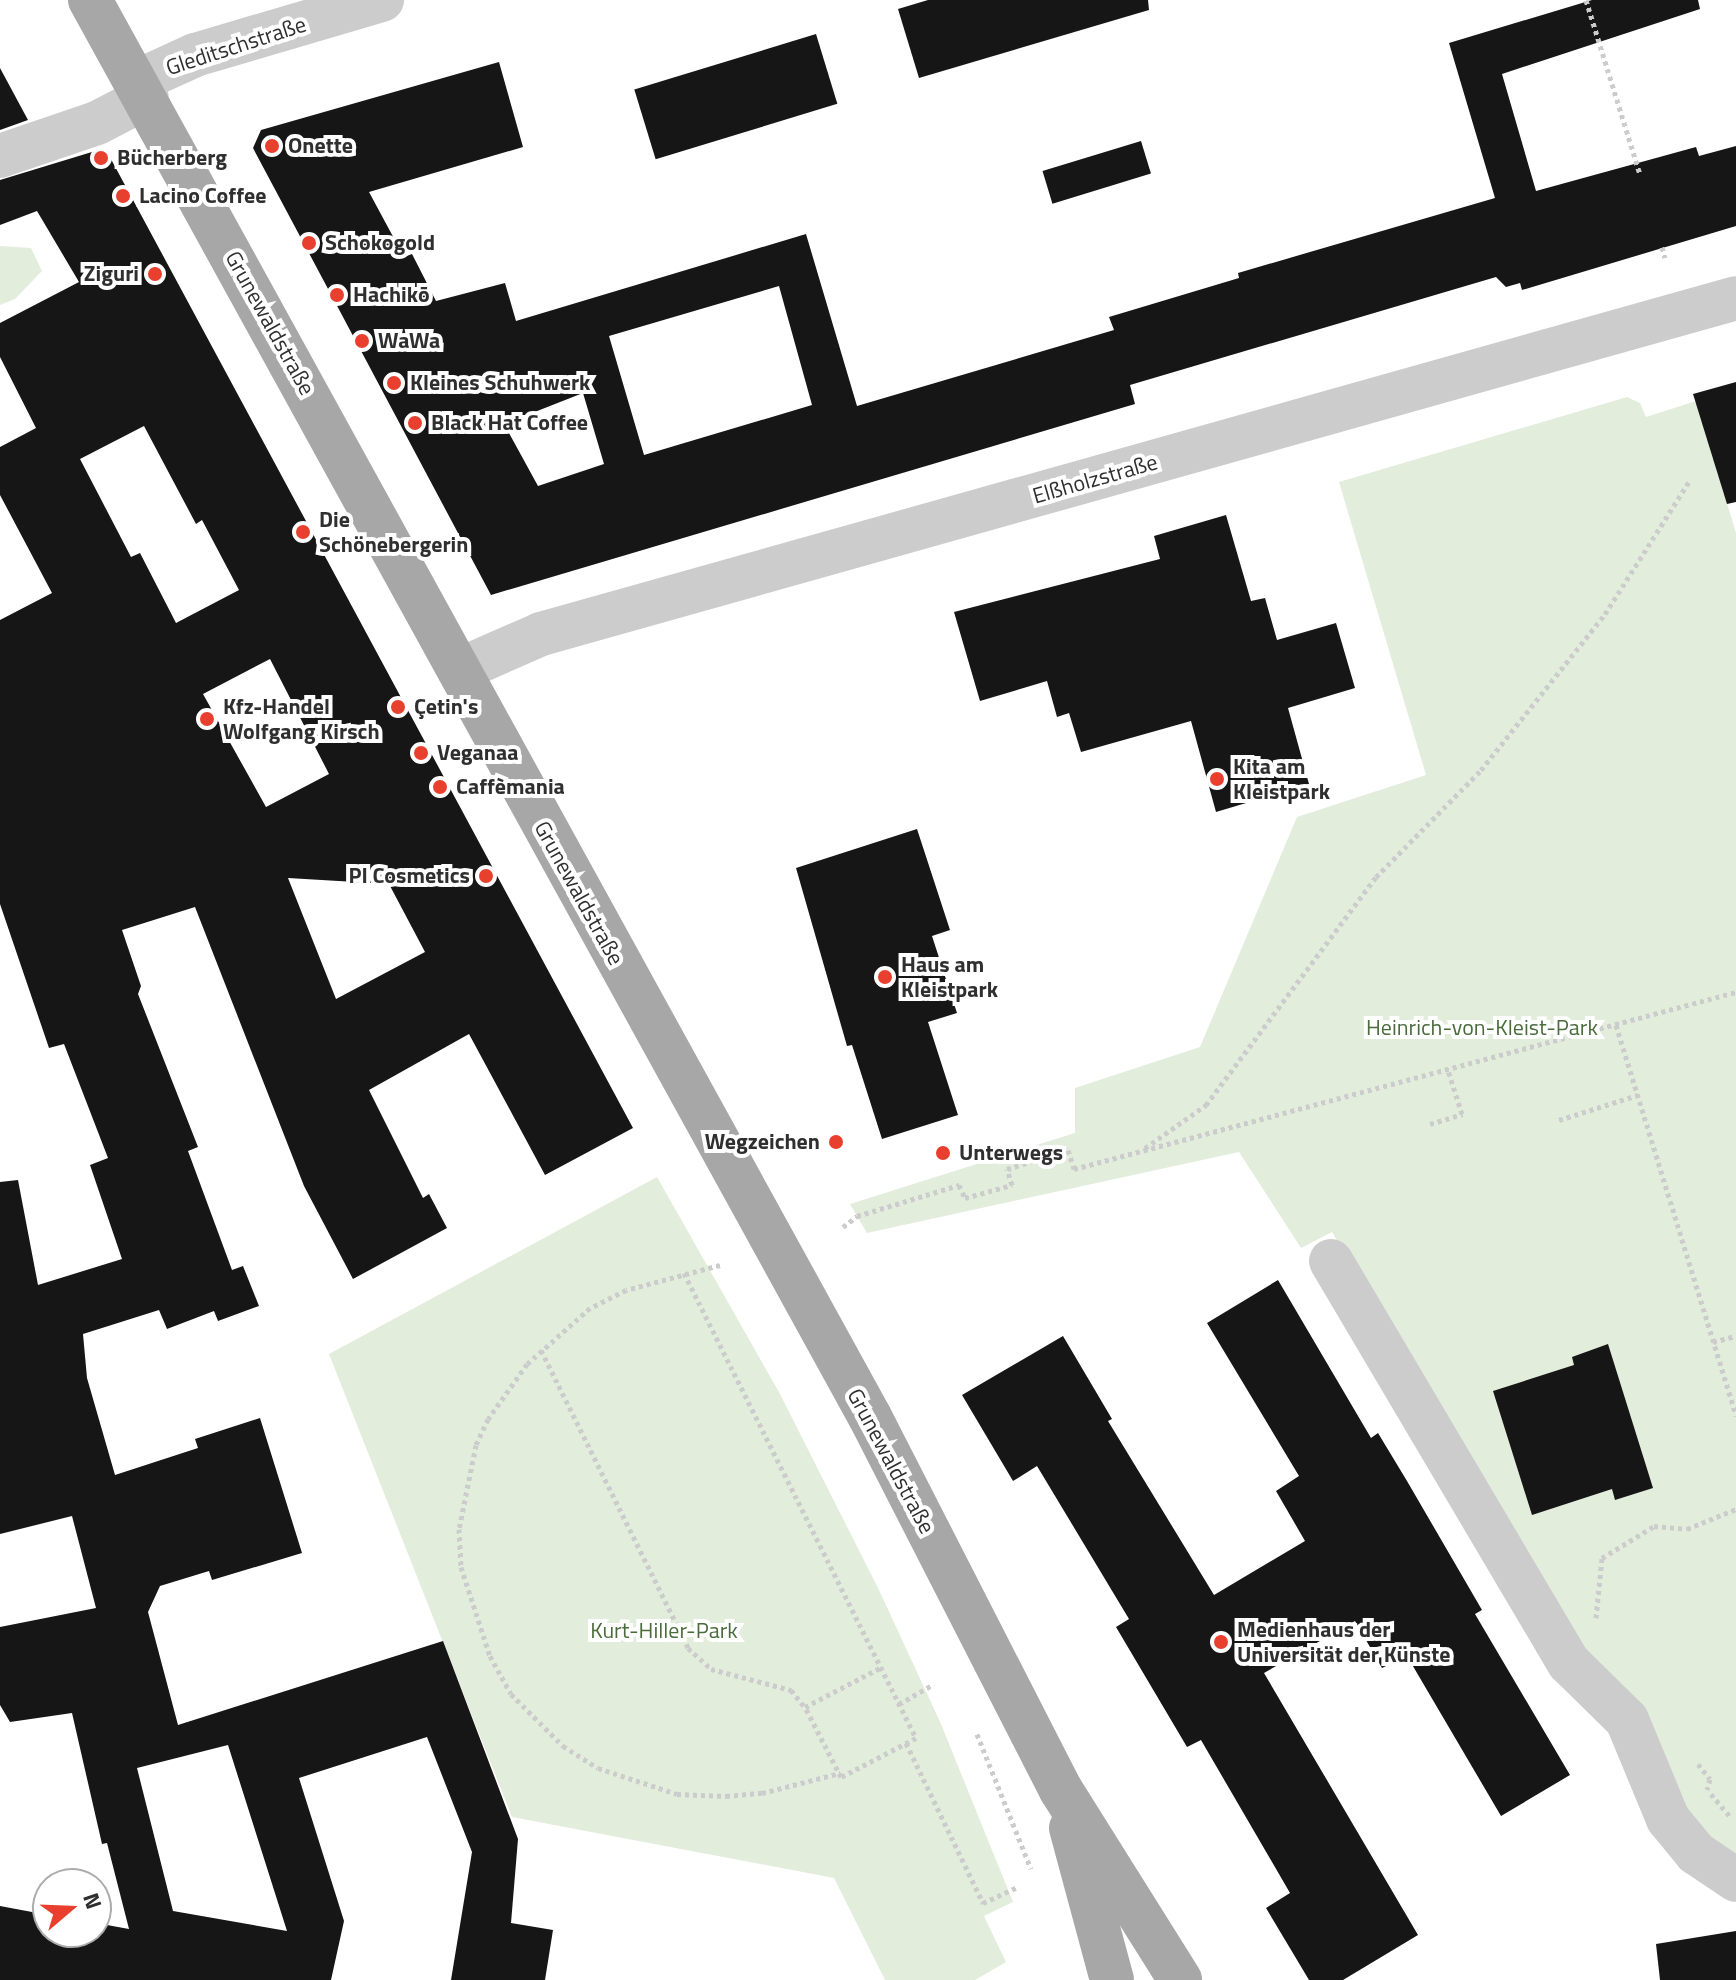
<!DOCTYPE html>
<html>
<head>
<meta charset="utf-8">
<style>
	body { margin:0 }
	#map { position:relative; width:1736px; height:1980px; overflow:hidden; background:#fff; font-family:"Titillium Web",sans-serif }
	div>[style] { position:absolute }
	.green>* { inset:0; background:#e2eddc }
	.building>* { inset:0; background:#161616; transform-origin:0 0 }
	.path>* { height:5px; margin-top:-2.5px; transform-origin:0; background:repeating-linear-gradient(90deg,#ccc 0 4px,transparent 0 8px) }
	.minor>* { height:44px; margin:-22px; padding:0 22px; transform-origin:22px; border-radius:22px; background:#ccc }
	.major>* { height:44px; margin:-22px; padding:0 22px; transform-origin:22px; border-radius:22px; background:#a7a7a7 }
	.dots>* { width:22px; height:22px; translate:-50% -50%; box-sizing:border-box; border:4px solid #fff; border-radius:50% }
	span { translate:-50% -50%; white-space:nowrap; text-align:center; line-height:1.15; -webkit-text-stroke:8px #fff; paint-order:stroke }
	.street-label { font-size:22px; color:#2f2f2f }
	.poi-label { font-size:22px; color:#2f2f2f; font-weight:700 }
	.left { translate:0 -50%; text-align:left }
	.right { translate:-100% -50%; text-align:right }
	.park-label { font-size:22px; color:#4a6c3b }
	.north { position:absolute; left:32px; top:1868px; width:80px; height:80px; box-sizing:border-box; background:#fff; border:2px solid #acacac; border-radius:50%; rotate:71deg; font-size:22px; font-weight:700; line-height:32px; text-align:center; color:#2f2f2f }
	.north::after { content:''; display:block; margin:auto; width:28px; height:36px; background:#e93f2e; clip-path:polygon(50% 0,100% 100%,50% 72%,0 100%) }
</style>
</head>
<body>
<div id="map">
	<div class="green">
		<i style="clip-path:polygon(0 246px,31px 248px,42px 271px,15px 299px,0 305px)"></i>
		<i style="clip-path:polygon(1627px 397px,1640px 403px,1646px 417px,1696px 401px,1736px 533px,1736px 1857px,1686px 1819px,1332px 1232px,1301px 1248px,1239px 1152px,867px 1233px,850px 1204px,1075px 1133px,1075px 1088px,1200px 1047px,1297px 817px,1426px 775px,1339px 482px)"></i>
		<i style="clip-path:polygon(657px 1177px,780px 1394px,879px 1590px,941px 1724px,1013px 1902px,984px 1916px,1006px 1962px,975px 1980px,885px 1980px,834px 1878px,512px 1817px,329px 1354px)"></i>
	</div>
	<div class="building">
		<i style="clip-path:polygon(928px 0,1148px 0,1149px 10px,919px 78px,898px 9px)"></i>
		<i style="clip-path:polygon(evenodd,1592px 0,1698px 0,1700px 9px,1502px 74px,1536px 191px,1696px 147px,1699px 156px,1736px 146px,1736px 226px,1522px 290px,1520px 283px,1506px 287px,1496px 277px,1130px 385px,1135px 404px,491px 595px,253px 148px,261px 130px,499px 62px,523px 147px,369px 192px,404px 257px,412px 254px,436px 301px,505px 283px,516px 321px,806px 234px,857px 406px,1114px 330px,1109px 317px,1239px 278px,1238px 273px,1495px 198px,1449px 43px,1592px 0,779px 286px,812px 405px,644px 455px,609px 336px,779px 286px,1592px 0,583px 393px,604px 464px,538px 486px,504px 424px,583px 393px)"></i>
		<i style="left:816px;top:34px;width:73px;height:190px;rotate:73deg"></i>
		<i style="clip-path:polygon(0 68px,28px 120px,0 130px)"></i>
		<i style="left:1141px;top:141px;width:34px;height:103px;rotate:73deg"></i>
		<i style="clip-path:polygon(evenodd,105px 148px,633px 1128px,545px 1175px,469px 1034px,369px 1090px,423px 1198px,429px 1194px,447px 1228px,353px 1279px,304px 1186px,195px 907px,122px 930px,141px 986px,138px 994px,198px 1147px,188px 1151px,232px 1270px,243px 1266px,259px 1306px,218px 1321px,214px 1311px,167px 1329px,159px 1310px,83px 1334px,87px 1378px,115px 1475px,198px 1448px,195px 1439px,260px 1418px,302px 1553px,212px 1580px,209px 1571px,160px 1586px,148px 1612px,178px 1725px,443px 1641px,518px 1839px,511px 1923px,553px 1930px,545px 1980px,451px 1980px,472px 1852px,427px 1737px,299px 1778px,344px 1921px,331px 1980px,0 1980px,0 1906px,48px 1915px,48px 1932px,96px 1932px,96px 1923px,129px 1929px,107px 1843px,102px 1844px,72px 1713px,10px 1722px,0 1705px,0 1627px,96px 1608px,72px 1516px,0 1534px,0 1182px,18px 1180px,38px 1285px,122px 1259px,90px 1165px,108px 1158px,64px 1044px,49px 1048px,0 904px,0 620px,52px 593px,0 495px,0 447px,36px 428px,0 357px,0 323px,79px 282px,37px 211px,0 225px,0 180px,105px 148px,144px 426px,196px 524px,202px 520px,239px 590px,176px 623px,140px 553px,131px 557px,80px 459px,144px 426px,105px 148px,270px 659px,329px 774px,266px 807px,203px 694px,270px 659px,105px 148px,288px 878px,389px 884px,425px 952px,336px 999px,288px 878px,105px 148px,228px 1745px,287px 1931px,173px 1911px,137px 1768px,228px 1745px)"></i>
		<i style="clip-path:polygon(1736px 382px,1736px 502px,1727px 504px,1693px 394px)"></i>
		<i style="clip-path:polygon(1226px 515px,1251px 601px,1265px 598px,1277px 640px,1336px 623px,1355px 688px,1288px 708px,1309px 784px,1216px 812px,1191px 721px,1081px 752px,1069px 713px,1057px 717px,1047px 681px,980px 701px,954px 612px,1160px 559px,1154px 536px)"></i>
		<i style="clip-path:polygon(917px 829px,950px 930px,932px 936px,957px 1013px,928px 1022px,958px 1115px,882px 1139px,852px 1045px,847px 1046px,796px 868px)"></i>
		<i style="clip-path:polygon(1278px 1280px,1371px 1438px,1378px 1433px,1407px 1481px,1482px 1610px,1475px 1614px,1570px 1775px,1501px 1816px,1407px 1656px,1382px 1668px,1355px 1621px,1264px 1673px,1418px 1935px,1343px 1980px,1309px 1980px,1266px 1908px,1290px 1893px,1201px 1740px,1187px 1747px,1116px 1627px,1129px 1619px,1037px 1466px,1013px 1481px,962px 1395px,1063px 1336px,1112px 1419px,1108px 1421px,1214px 1595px,1305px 1541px,1276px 1491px,1299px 1476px,1207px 1323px)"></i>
		<i style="clip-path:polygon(1608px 1344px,1653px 1488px,1615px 1500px,1612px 1489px,1532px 1515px,1493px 1391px,1574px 1365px,1572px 1357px)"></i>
		<i style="clip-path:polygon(1736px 1931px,1736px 1980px,1660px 1980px,1656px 1944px)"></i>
	</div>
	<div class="path">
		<i style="left:1586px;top:0;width:182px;rotate:72.8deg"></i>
		<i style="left:1662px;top:247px;width:11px;rotate:75deg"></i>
		<i style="left:1616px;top:1025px;width:409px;rotate:72.9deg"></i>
		<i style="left:1559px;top:1120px;width:83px;rotate:-17.6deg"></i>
		<i style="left:1430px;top:1124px;width:34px;rotate:-17deg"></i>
		<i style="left:1462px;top:1114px;width:46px;rotate:-107.7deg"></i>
		<i style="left:1145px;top:1148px;width:75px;rotate:-35.2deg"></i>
		<i style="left:1206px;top:1105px;width:284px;rotate:-53.3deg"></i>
		<i style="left:1376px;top:877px;width:150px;rotate:-45.5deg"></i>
		<i style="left:1481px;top:770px;width:199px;rotate:-51.5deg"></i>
		<i style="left:1605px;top:614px;width:159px;rotate:-57.6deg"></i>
		<i style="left:843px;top:1227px;width:18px;rotate:-38deg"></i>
		<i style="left:857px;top:1216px;width:107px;rotate:-16.9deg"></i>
		<i style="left:959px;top:1185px;width:14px;rotate:65deg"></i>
		<i style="left:965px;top:1198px;width:49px;rotate:-15.5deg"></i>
		<i style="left:1012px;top:1185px;width:17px;rotate:-107deg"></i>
		<i style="left:1007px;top:1169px;width:64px;rotate:-17.3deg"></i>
		<i style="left:1068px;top:1150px;width:20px;rotate:72deg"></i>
		<i style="left:1074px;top:1169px;width:685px;rotate:-14.97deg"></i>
		<i style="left:720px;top:1265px;width:97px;rotate:165.1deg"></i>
		<i style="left:626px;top:1290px;width:40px;rotate:153.4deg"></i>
		<i style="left:590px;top:1308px;width:84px;rotate:138.4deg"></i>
		<i style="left:527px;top:1364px;width:67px;rotate:125.3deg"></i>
		<i style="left:488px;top:1419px;width:29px;rotate:115deg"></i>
		<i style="left:476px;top:1445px;width:86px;rotate:101.4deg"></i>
		<i style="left:459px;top:1529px;width:38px;rotate:87deg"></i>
		<i style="left:461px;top:1567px;width:94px;rotate:72deg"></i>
		<i style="left:490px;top:1656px;width:43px;rotate:61.1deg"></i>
		<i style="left:511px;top:1694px;width:74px;rotate:45deg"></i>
		<i style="left:563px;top:1746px;width:41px;rotate:32.2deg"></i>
		<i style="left:598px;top:1768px;width:83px;rotate:18.2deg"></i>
		<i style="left:677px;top:1794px;width:49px;rotate:2.3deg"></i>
		<i style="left:726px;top:1796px;width:36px;rotate:-5deg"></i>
		<i style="left:762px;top:1793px;width:81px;rotate:-14.4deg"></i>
		<i style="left:684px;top:1273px;width:520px;rotate:63.48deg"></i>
		<i style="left:916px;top:1738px;width:85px;rotate:152.5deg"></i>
		<i style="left:841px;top:1777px;width:79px;rotate:-117.2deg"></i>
		<i style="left:805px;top:1707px;width:85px;rotate:-27.5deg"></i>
		<i style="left:1713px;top:1342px;width:24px;rotate:-15deg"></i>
		<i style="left:541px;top:1350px;width:332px;rotate:63.7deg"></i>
		<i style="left:688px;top:1648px;width:31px;rotate:42deg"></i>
		<i style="left:711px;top:1669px;width:83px;rotate:14.7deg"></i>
		<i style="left:791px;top:1690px;width:22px;rotate:51deg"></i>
		<i style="left:1596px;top:1618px;width:60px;rotate:-84.3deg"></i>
		<i style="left:1602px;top:1558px;width:61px;rotate:-31.6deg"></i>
		<i style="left:1654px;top:1526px;width:33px;rotate:5deg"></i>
		<i style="left:1687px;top:1529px;width:53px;rotate:-22.2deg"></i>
		<i style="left:899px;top:1704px;width:40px;rotate:-29.7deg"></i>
		<i style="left:977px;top:1734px;width:145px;rotate:68.2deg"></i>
		<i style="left:906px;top:1743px;width:178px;rotate:64.3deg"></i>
		<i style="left:983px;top:1903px;width:38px;rotate:-25deg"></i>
		<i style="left:1698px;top:1764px;width:19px;rotate:51deg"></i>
		<i style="left:1710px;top:1779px;width:11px;rotate:105deg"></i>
		<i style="left:1711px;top:1794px;width:30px;rotate:50deg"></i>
	</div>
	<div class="minor">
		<i style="left:138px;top:81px;width:63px;rotate:-24.5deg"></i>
		<i style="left:195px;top:55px;width:195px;rotate:-16.4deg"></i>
		<i style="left:0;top:156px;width:102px;rotate:-18.8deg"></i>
		<i style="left:97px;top:123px;width:56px;rotate:-27.5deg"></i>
		<i style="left:459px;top:670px;width:90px;rotate:-23.7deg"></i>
		<i style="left:541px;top:634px;width:1241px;rotate:-15.7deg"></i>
		<i style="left:1331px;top:1261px;width:467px;rotate:59.4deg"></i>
		<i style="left:1569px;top:1663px;width:81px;rotate:44.5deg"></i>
		<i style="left:1627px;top:1720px;width:107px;rotate:67.5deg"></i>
		<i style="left:1668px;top:1819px;width:44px;rotate:50.5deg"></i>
		<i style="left:1696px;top:1853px;width:48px;rotate:34deg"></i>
	</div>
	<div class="major">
		<i style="left:90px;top:0;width:1617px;rotate:61.17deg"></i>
		<i style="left:870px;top:1417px;width:419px;rotate:62.9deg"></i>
		<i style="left:1061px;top:1790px;width:224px;rotate:57.9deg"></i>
		<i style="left:1071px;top:1828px;width:157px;rotate:74.9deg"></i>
	</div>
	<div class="dots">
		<i style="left:272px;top:146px;background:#e93f2e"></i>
		<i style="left:101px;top:158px;background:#e93f2e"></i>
		<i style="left:123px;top:196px;background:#e93f2e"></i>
		<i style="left:309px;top:243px;background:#e93f2e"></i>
		<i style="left:155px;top:274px;background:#e93f2e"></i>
		<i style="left:337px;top:295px;background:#e93f2e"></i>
		<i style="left:362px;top:341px;background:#e93f2e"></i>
		<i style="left:394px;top:383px;background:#e93f2e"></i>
		<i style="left:415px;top:423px;background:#e93f2e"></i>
		<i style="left:303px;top:532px;background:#e93f2e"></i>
		<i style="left:398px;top:707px;background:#e93f2e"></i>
		<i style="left:207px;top:719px;background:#e93f2e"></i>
		<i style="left:421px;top:753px;background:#e93f2e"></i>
		<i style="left:1217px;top:779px;background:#e93f2e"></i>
		<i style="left:440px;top:787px;background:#e93f2e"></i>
		<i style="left:486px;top:876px;background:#e93f2e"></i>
		<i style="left:885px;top:977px;background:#e93f2e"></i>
		<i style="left:836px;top:1142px;background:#e93f2e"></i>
		<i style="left:943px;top:1153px;background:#e93f2e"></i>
		<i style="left:1221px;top:1642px;background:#e93f2e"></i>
	</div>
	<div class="street-label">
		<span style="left:236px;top:46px;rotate:-18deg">Gleditschstraße</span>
		<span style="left:270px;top:323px;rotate:61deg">Grunewaldstraße</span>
		<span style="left:1095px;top:479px;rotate:-16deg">Elßholzstraße</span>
		<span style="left:579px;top:893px;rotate:61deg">Grunewaldstraße</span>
		<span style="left:891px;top:1461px;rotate:62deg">Grunewaldstraße</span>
	</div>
	<div class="poi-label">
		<span class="left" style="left:288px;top:146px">Onette</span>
		<span class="left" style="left:117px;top:158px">Bücherberg</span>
		<span class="left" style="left:139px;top:196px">Lacino Coffee</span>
		<span class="left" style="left:325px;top:243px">Schokogold</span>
		<span class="right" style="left:139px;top:274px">Ziguri</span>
		<span class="left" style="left:353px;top:295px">Hachikō</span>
		<span class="left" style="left:378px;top:341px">WaWa</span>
		<span class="left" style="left:410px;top:383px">Kleines Schuhwerk</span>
		<span class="left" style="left:431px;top:423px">Black Hat Coffee</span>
		<span class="left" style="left:319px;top:532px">Die<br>Schönebergerin</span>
		<span class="left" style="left:223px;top:719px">Kfz-Handel<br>Wolfgang Kirsch</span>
		<span class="left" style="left:414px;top:707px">Çetin's</span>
		<span class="left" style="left:437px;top:753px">Veganaa</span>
		<span class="left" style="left:1233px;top:779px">Kita am<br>Kleistpark</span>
		<span class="left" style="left:456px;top:787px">Caffèmania</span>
		<span class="right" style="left:470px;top:876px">PI Cosmetics</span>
		<span class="left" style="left:901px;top:977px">Haus am<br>Kleistpark</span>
		<span class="right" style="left:820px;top:1142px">Wegzeichen</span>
		<span class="left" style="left:959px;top:1153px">Unterwegs</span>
		<span class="left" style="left:1237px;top:1642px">Medienhaus der<br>Universität der Künste</span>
	</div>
	<div class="park-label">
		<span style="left:1482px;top:1028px">Heinrich-von-Kleist-Park</span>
		<span style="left:664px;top:1631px">Kurt-Hiller-Park</span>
	</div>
	<div class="north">N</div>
</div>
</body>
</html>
